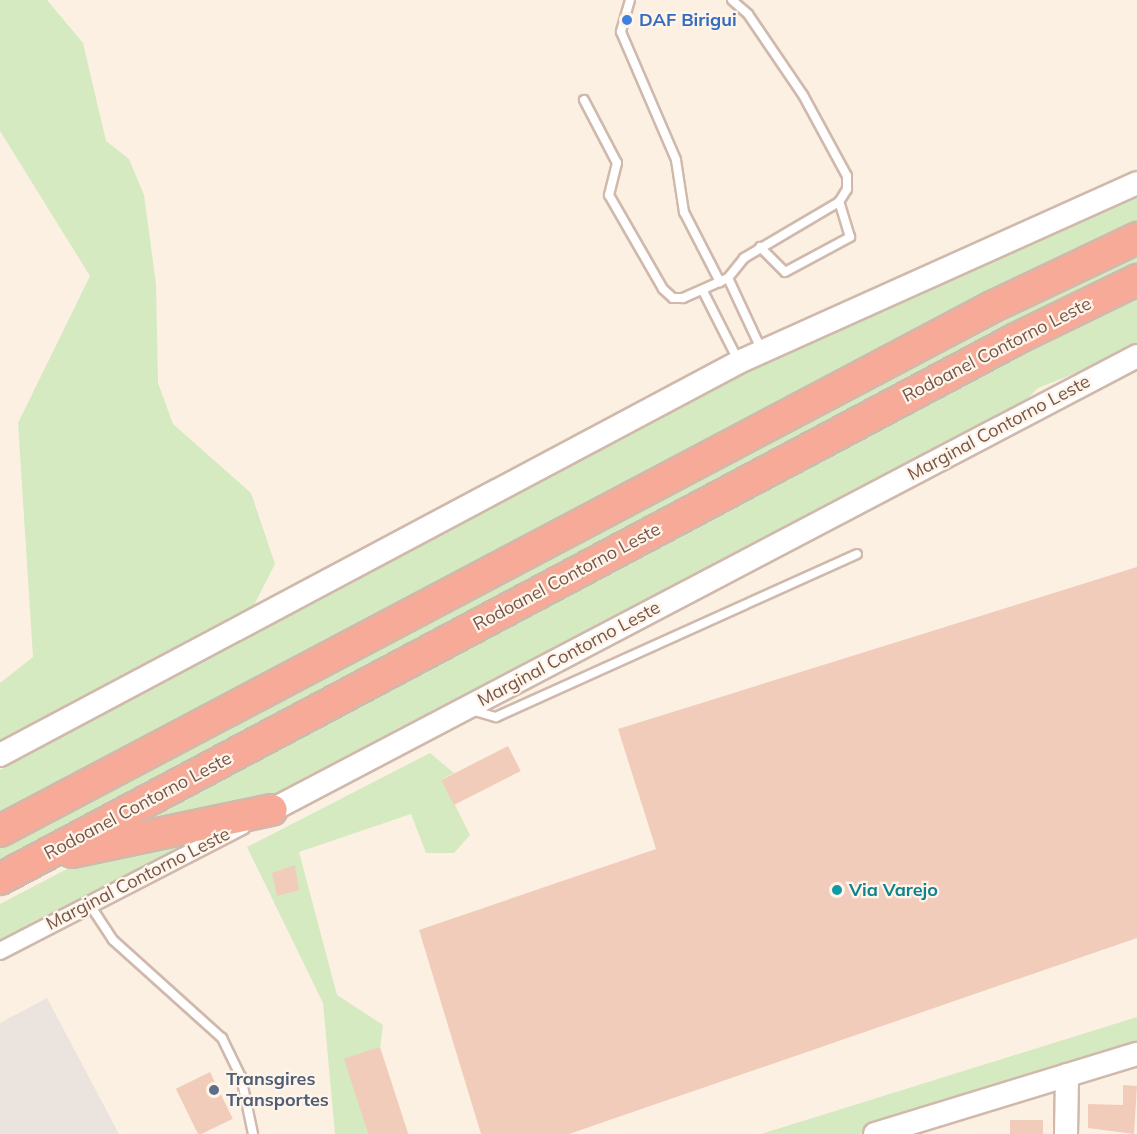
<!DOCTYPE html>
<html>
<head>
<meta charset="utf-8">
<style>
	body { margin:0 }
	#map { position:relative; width:1137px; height:1134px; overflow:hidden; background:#fcf0e2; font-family:Mulish,sans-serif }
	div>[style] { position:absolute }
	.industrial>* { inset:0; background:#ebe3dd }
	.green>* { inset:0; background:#d5eac1 }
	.building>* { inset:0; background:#f2ccba; transform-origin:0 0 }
	.roads { filter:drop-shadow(2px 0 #d0b9ac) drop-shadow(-2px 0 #d0b9ac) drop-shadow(0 2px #d0b9ac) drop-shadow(0 -2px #d0b9ac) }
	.lane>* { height:8px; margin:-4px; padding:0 4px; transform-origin:4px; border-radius:4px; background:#fff }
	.street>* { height:16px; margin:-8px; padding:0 8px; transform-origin:8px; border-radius:8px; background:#fff }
	.secondary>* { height:22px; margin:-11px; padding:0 11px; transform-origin:11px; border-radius:11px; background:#fff }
	.highway>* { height:30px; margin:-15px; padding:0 15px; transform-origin:15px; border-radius:15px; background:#f7aa98 }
	.dots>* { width:16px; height:16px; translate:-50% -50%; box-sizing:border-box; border:3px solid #fff4e9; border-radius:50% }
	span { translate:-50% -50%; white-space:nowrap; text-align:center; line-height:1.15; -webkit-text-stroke:4.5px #fff4e9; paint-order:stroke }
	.shop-label { font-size:18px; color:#366cbe; font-weight:700 }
	.left { translate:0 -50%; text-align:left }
	.street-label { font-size:18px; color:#745548 }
	.culture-label { font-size:18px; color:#0d838f; font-weight:700 }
	.service-label { font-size:18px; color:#4e5e75; font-weight:700 }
</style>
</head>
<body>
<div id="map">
	<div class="industrial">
		<i style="clip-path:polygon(47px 998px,119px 1134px,0 1134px,0 1023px)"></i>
	</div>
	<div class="green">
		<i style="clip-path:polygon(0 0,47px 0,83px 43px,106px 141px,129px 159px,144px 195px,156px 284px,158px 383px,173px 424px,251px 493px,275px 564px,253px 607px,0 741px,0 683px,33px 657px,18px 423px,90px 276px,0 131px)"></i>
		<i style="clip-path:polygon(1137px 196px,1137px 223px,1071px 250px,0 817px,0 770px,757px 365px)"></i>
		<i style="clip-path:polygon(1137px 252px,1137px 273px,0 869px,0 844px)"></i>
		<i style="clip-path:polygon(1137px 299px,1137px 349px,1038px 388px,1013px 413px,272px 805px,135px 827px,963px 385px)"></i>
		<i style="clip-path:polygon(430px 753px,454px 773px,442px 779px,470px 835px,454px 853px,426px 853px,411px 814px,299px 852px,337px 995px,383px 1025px,369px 1134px,335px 1134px,323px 1003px,247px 847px)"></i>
		<i style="clip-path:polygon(212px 834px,105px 891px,0 940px,0 904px,90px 857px)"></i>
		<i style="clip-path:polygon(1137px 1017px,1137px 1049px,859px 1134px,761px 1134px)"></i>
	</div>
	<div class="building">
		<i style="clip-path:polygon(1137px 567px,1137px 938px,569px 1134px,481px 1134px,419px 930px,656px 849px,618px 729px)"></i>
		<i style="left:508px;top:746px;width:28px;height:75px;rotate:63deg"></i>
		<i style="clip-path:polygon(295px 865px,299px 890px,277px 896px,272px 873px)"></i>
		<i style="left:380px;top:1047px;width:92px;height:38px;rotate:72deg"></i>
		<i style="left:210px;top:1072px;width:52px;height:38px;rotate:64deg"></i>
		<i style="clip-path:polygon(1123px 1085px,1137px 1086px,1134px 1134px,1088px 1128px,1088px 1104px,1123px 1105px)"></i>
		<i style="left:1010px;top:1120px;width:33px;height:14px"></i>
	</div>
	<div class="roads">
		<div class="lane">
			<i style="left:630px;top:0;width:33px;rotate:106deg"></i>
			<i style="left:621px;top:32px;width:139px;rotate:66.7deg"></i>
			<i style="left:676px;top:160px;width:53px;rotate:81.3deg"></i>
			<i style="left:684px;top:212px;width:79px;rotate:62.8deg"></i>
			<i style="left:584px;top:100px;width:71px;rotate:62.4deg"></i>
			<i style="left:617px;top:163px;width:33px;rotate:104deg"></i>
			<i style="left:609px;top:195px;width:108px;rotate:60.1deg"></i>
			<i style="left:663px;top:289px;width:13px;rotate:42deg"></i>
			<i style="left:673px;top:298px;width:10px"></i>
			<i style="left:683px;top:298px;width:49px;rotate:-24deg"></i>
			<i style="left:728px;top:278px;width:26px;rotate:-51deg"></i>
			<i style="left:744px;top:258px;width:110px;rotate:-30.5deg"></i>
			<i style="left:839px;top:202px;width:15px;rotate:-58deg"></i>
			<i style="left:847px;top:189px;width:13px;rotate:-90deg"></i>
			<i style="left:847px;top:176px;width:92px;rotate:-118.5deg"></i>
			<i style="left:803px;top:95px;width:98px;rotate:-124.2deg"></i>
			<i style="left:748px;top:14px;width:21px;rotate:-139deg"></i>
			<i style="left:760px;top:247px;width:35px;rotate:45deg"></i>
			<i style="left:785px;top:272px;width:74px;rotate:-28.3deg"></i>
			<i style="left:850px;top:237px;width:37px;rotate:-107deg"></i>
			<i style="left:728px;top:278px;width:81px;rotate:65deg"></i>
			<i style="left:703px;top:291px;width:77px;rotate:63.1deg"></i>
			<i style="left:471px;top:710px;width:26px;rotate:16deg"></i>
			<i style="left:496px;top:717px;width:396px;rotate:-24.3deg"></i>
			<i style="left:90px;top:905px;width:42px;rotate:56.7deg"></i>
			<i style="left:113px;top:940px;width:147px;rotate:42deg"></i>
			<i style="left:222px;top:1038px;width:43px;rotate:64deg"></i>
			<i style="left:241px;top:1077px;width:58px;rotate:78.1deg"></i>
		</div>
		<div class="street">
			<i style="left:0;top:951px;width:272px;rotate:-27.3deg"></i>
		</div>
		<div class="secondary">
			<i style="left:0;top:755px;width:837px;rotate:-28deg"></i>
			<i style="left:739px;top:362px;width:436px;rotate:-24.2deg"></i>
			<i style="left:272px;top:810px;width:977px;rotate:-27.69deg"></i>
			<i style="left:875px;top:1134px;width:274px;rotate:-17deg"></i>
			<i style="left:1066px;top:1134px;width:59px;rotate:-89deg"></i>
		</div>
		<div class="highway">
			<i style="left:0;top:831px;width:1122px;rotate:-27.84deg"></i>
			<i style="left:992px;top:307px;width:161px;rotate:-25.4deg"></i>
			<i style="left:72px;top:852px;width:204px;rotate:-11.9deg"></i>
			<i style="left:0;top:879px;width:1148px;rotate:-27.99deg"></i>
			<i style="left:1014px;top:340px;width:137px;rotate:-26deg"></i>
		</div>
	</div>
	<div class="dots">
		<i style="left:627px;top:20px;background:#3f7fe0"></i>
		<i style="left:837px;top:890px;background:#0f9aa8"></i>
		<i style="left:214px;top:1090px;background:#5c6f8a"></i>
	</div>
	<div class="shop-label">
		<span class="left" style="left:639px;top:20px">DAF Birigui</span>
	</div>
	<div class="street-label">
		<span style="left:997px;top:350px;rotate:-27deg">Rodoanel Contorno Leste</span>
		<span style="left:999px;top:428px;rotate:-28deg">Marginal Contorno Leste</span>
		<span style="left:567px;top:577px;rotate:-28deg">Rodoanel Contorno Leste</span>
		<span style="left:569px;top:654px;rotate:-28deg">Marginal Contorno Leste</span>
		<span style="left:138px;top:806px;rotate:-28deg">Rodoanel Contorno Leste</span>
		<span style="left:138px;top:879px;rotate:-27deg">Marginal Contorno Leste</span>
	</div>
	<div class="culture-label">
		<span class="left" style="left:849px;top:890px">Via Varejo</span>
	</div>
	<div class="service-label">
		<span class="left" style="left:226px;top:1090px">Transgires<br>Transportes</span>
	</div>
</div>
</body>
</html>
